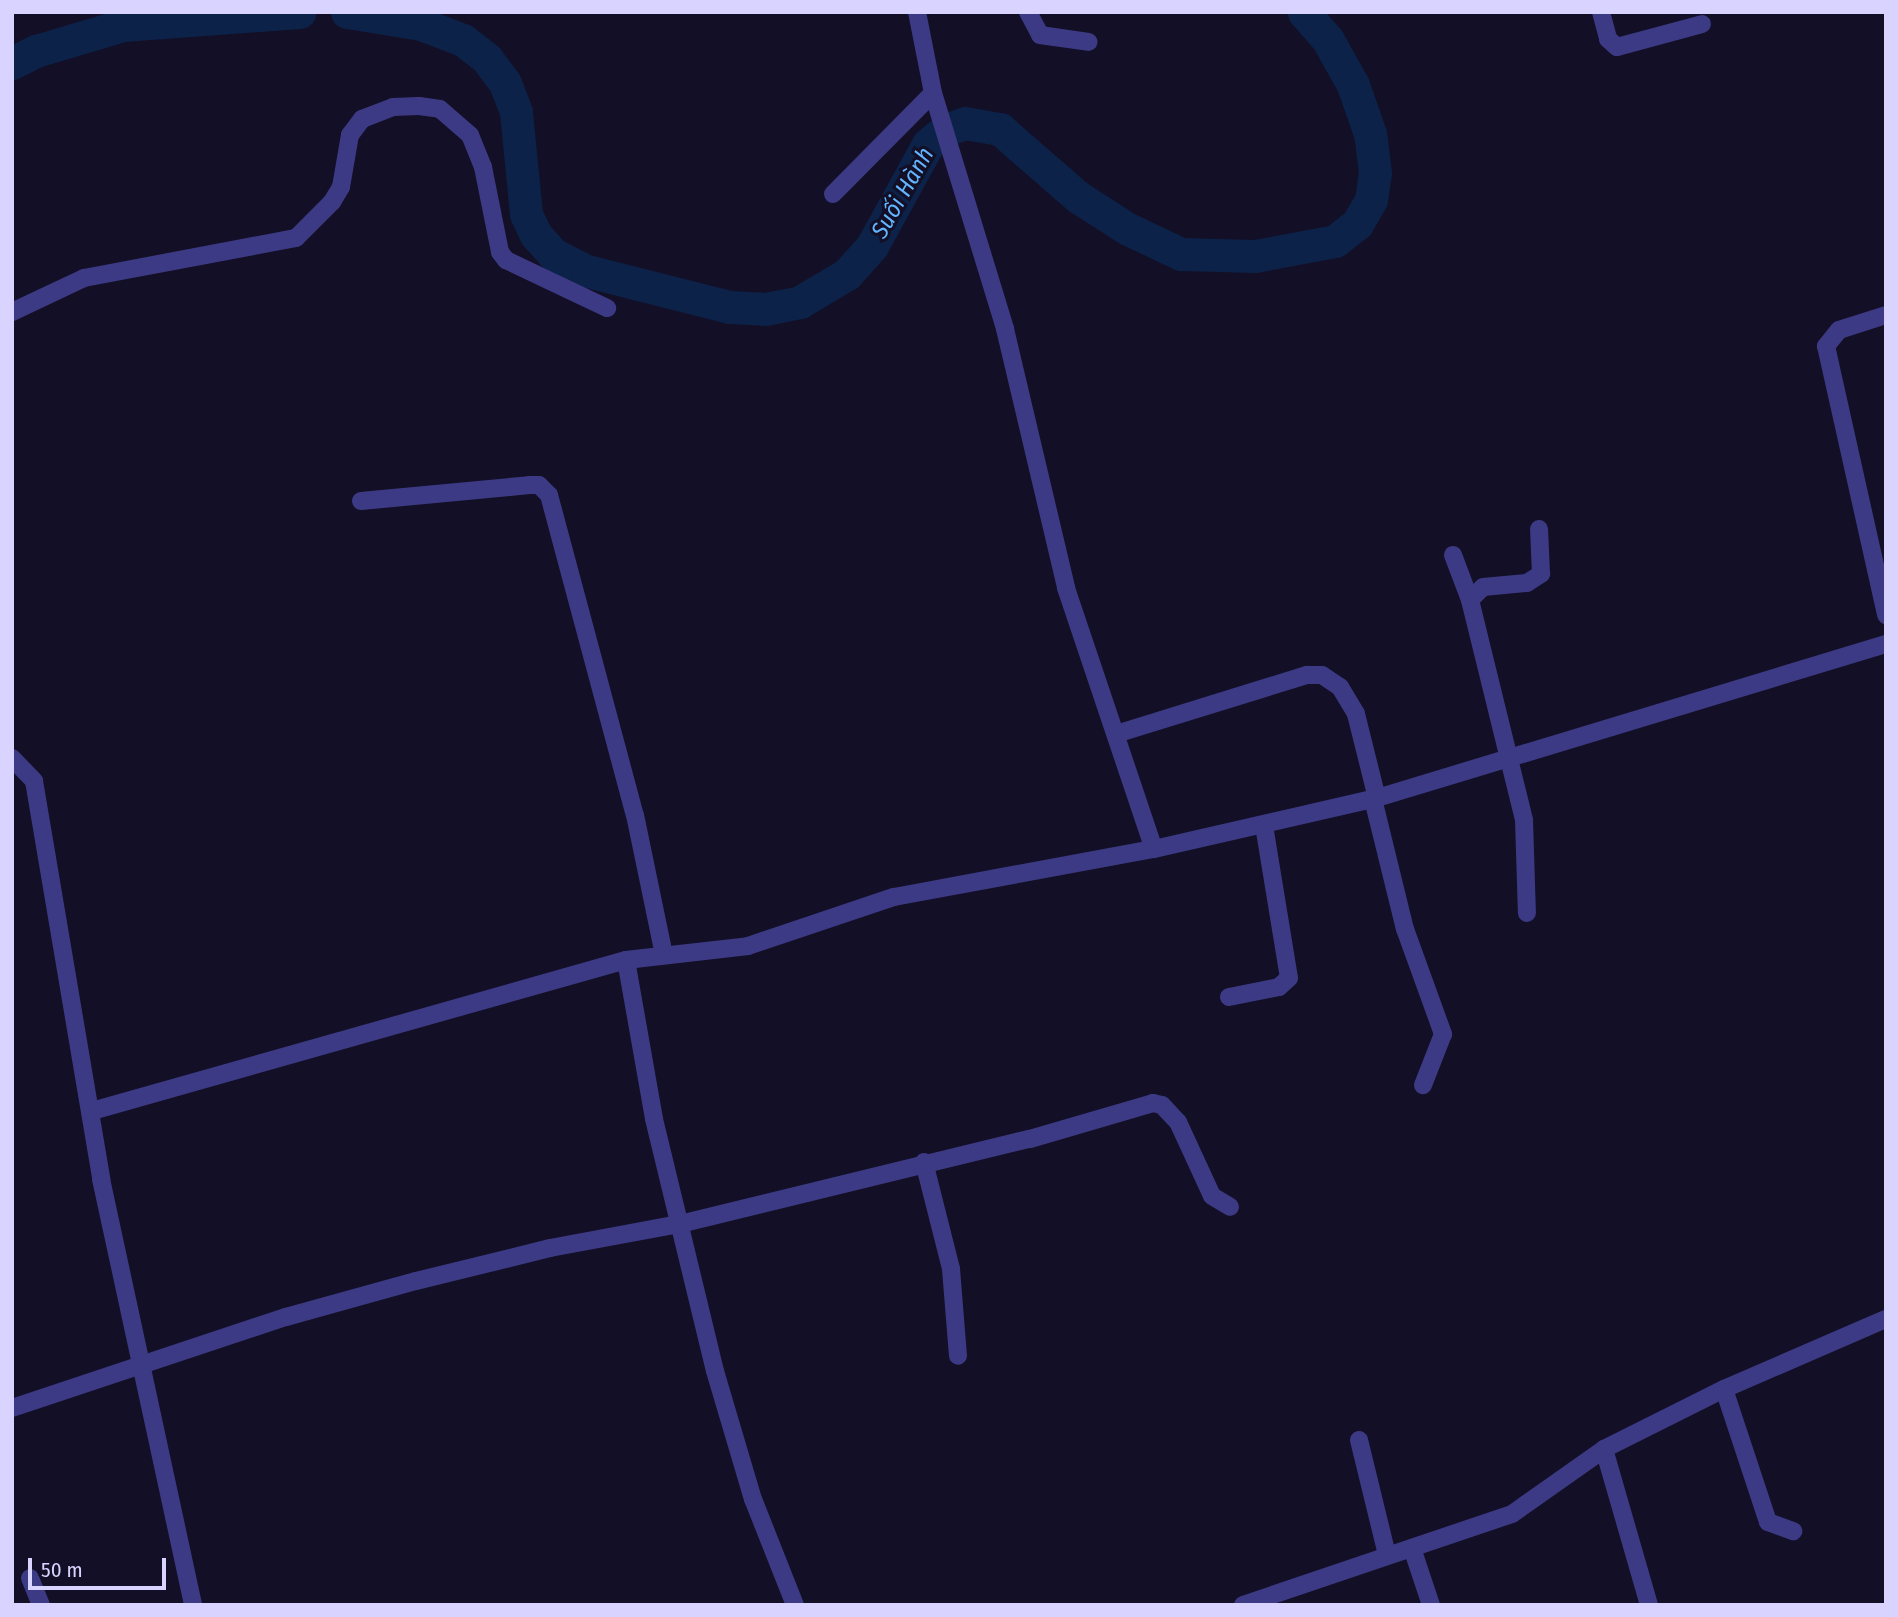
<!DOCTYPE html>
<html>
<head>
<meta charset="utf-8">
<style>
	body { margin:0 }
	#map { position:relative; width:1898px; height:1617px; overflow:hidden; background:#130f26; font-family:"Fira Sans Condensed",sans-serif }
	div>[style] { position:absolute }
	.river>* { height:33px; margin:-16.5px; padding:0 16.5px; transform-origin:16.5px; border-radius:16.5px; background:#0c2248 }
	.minor>* { height:18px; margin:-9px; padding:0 9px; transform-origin:9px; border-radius:9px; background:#3d3a85 }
	.tertiary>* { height:18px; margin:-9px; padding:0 9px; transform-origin:9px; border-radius:9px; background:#3d3a85 }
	span { translate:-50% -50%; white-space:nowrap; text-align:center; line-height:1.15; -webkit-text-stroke:6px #130f26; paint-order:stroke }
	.water-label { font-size:24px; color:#62b6ff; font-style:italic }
	.frame { position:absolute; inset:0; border:14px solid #d9d4ff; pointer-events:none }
	.scale { position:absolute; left:28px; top:1558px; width:138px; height:32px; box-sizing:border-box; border:4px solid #d9d4ff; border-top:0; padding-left:9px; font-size:21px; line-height:24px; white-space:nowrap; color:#d9d4ff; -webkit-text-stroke:5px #130f26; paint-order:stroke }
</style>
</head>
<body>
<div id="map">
	<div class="river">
		<i style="left:347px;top:12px;width:75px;rotate:9.2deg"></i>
		<i style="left:421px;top:24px;width:45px;rotate:20.9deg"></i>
		<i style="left:463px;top:40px;width:31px;rotate:38deg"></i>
		<i style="left:487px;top:59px;width:30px;rotate:53deg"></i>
		<i style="left:505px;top:83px;width:31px;rotate:69deg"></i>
		<i style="left:516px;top:112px;width:102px;rotate:84.4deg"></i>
		<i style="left:526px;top:214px;width:23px;rotate:65deg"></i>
		<i style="left:536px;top:235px;width:25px;rotate:48deg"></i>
		<i style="left:553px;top:254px;width:38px;rotate:27deg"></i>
		<i style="left:587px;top:271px;width:146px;rotate:14.2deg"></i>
		<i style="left:729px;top:307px;width:36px;rotate:3deg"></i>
		<i style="left:765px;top:309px;width:36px;rotate:-11deg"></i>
		<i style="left:800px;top:302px;width:55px;rotate:-30.8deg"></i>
		<i style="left:847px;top:274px;width:38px;rotate:-48deg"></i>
		<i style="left:872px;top:246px;width:116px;rotate:-61.2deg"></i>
		<i style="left:928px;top:144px;width:22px;rotate:-39deg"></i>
		<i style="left:945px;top:130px;width:21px;rotate:-19deg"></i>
		<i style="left:965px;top:123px;width:36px;rotate:10deg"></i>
		<i style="left:1000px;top:129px;width:103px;rotate:41.1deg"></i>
		<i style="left:1078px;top:197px;width:59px;rotate:32.6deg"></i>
		<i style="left:1128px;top:229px;width:59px;rotate:25.3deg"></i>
		<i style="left:1181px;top:254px;width:74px;rotate:1.5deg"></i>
		<i style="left:1255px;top:256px;width:81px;rotate:-10.6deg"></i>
		<i style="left:1335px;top:241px;width:28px;rotate:-38deg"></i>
		<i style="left:1357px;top:224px;width:28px;rotate:-60deg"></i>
		<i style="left:1371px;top:200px;width:27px;rotate:-82deg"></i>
		<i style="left:1375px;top:173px;width:39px;rotate:-97deg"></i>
		<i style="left:1370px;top:134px;width:52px;rotate:-109.1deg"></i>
		<i style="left:1353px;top:85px;width:51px;rotate:-119.1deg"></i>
		<i style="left:1328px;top:40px;width:37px;rotate:-131deg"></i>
		<i style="left:12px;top:63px;width:27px;rotate:-27deg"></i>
		<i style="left:36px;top:51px;width:91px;rotate:-16.6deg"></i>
		<i style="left:123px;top:25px;width:177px;rotate:-4.2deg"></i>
	</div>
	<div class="minor">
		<i style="left:1028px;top:12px;width:26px;rotate:62deg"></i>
		<i style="left:1040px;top:35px;width:49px;rotate:8.1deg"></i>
		<i style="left:1601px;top:12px;width:28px;rotate:75deg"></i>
		<i style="left:1608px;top:39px;width:12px;rotate:42deg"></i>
		<i style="left:1617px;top:47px;width:88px;rotate:-15.1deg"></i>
		<i style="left:833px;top:194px;width:142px;rotate:-45.3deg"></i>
		<i style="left:12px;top:312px;width:80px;rotate:-25.3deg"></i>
		<i style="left:84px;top:278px;width:216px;rotate:-10.7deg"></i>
		<i style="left:296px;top:238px;width:51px;rotate:-45deg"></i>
		<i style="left:332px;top:202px;width:17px;rotate:-59deg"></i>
		<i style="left:341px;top:187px;width:53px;rotate:-80.2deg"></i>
		<i style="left:350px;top:135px;width:20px;rotate:-53deg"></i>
		<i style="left:362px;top:119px;width:33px;rotate:-21deg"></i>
		<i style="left:393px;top:107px;width:26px;rotate:-2deg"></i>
		<i style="left:419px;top:106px;width:21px;rotate:8deg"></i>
		<i style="left:440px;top:109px;width:40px;rotate:41deg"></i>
		<i style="left:470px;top:135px;width:35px;rotate:68deg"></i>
		<i style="left:483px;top:167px;width:87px;rotate:78.7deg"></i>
		<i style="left:500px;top:252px;width:10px;rotate:53deg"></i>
		<i style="left:506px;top:260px;width:112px;rotate:25.4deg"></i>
		<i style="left:1886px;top:315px;width:49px;rotate:162.3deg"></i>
		<i style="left:1839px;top:330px;width:21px;rotate:129deg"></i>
		<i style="left:1826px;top:346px;width:276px;rotate:77.4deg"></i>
		<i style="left:361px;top:501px;width:169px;rotate:-5.4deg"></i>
		<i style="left:529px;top:485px;width:10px"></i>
		<i style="left:539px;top:485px;width:14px;rotate:45deg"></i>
		<i style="left:549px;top:495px;width:331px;rotate:75deg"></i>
		<i style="left:635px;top:815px;width:143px;rotate:78.3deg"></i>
		<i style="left:1453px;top:555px;width:48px;rotate:69.3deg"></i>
		<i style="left:1470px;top:600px;width:227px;rotate:76.2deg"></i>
		<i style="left:1524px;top:820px;width:93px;rotate:88.2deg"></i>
		<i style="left:1470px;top:600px;width:18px;rotate:-45deg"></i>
		<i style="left:1483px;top:587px;width:44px;rotate:-5.2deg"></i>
		<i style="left:1527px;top:583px;width:17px;rotate:-33deg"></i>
		<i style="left:1541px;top:574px;width:45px;rotate:-92.5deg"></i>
		<i style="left:1116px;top:734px;width:200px;rotate:-17.2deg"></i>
		<i style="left:1307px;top:675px;width:15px"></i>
		<i style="left:1322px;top:675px;width:22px;rotate:34deg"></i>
		<i style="left:1340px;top:687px;width:31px;rotate:59deg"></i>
		<i style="left:1356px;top:714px;width:87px;rotate:76deg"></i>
		<i style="left:12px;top:758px;width:32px;rotate:46deg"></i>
		<i style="left:34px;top:781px;width:404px;rotate:80.4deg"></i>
		<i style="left:101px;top:1179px;width:436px;rotate:77.8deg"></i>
		<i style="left:1373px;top:799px;width:134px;rotate:76.2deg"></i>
		<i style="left:1405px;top:929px;width:112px;rotate:70.1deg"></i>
		<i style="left:1443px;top:1034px;width:55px;rotate:111.4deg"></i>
		<i style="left:626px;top:960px;width:161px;rotate:80deg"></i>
		<i style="left:654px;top:1119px;width:259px;rotate:76.4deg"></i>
		<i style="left:715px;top:1371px;width:134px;rotate:73.5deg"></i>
		<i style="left:753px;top:1499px;width:114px;rotate:68.4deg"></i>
		<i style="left:1229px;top:997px;width:51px;rotate:-11.3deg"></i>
		<i style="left:1279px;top:987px;width:13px;rotate:-42deg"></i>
		<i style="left:1289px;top:978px;width:154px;rotate:-99.3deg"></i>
		<i style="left:92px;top:1111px;width:555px;rotate:-15.79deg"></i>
		<i style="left:626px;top:960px;width:123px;rotate:-6.5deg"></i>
		<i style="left:748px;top:946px;width:154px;rotate:-18.6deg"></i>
		<i style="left:894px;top:897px;width:264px;rotate:-10.5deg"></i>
		<i style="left:924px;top:1162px;width:110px;rotate:75.8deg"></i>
		<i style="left:951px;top:1269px;width:87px;rotate:85.4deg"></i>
		<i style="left:1724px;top:1389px;width:140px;rotate:71.7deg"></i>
		<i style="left:1768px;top:1522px;width:27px;rotate:20deg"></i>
		<i style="left:12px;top:1408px;width:289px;rotate:-18.4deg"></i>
		<i style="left:286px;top:1317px;width:135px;rotate:-15.5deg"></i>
		<i style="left:416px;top:1281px;width:138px;rotate:-13.8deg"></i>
		<i style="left:550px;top:1248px;width:132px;rotate:-10.5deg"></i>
		<i style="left:680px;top:1224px;width:360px;rotate:-13.7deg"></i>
		<i style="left:1030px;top:1139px;width:128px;rotate:-16.3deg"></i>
		<i style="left:1153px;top:1103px;width:9px;rotate:13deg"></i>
		<i style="left:1162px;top:1105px;width:23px;rotate:47deg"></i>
		<i style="left:1178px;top:1122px;width:81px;rotate:65.3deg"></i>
		<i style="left:1212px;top:1196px;width:21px;rotate:31deg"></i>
		<i style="left:1359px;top:1440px;width:118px;rotate:76.3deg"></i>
		<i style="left:1604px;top:1449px;width:162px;rotate:73.9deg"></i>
		<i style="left:1412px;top:1548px;width:60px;rotate:71.6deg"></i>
		<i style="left:30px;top:1578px;width:29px;rotate:68deg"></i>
		<i style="left:1243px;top:1605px;width:284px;rotate:-18.7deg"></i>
		<i style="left:1512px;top:1514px;width:113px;rotate:-35.2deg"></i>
		<i style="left:1604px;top:1449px;width:134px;rotate:-26.6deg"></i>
		<i style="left:1724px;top:1389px;width:176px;rotate:-23.4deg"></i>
	</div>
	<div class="tertiary">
		<i style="left:917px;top:12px;width:83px;rotate:78.8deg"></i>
		<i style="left:933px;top:93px;width:247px;rotate:73deg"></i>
		<i style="left:1005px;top:329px;width:266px;rotate:76.7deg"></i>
		<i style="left:1066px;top:588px;width:275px;rotate:71.4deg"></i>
		<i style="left:1154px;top:849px;width:229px;rotate:-12.9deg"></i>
		<i style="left:1377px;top:798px;width:532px;rotate:-16.83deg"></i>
	</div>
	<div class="water-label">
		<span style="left:903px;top:193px;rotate:-60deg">Suối Hành</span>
	</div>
	<div class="frame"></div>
	<div class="scale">50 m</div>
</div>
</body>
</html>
